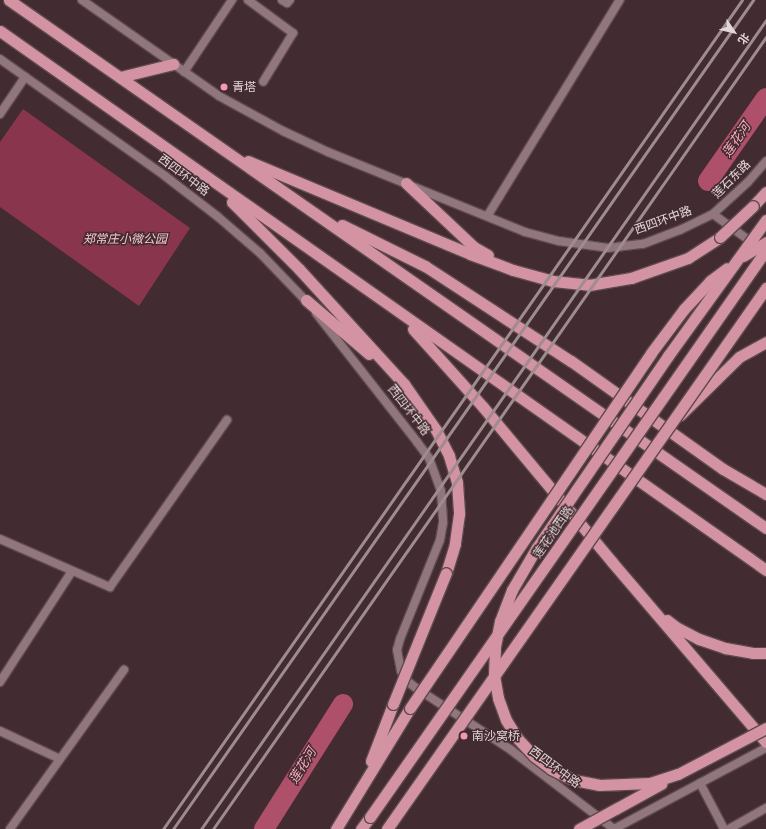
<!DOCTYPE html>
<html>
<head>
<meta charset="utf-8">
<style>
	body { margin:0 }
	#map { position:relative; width:766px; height:829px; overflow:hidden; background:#422c31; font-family:Merriweather,"Noto Sans SC",serif }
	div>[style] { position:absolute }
	.green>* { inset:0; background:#8a354e }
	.river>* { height:20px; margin:-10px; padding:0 10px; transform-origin:10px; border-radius:10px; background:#af506b }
	.roads { filter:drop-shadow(1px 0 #5d4a4e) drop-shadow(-1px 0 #5d4a4e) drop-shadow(0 1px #5d4a4e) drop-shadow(0 -1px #5d4a4e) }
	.minor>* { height:8px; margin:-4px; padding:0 4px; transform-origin:4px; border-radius:4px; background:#91777d }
	.tertiary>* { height:8px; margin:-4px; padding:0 4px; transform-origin:4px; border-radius:4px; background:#91777d }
	.trunk>* { height:11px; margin:-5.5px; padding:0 5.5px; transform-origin:5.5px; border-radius:5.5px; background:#d493a2 }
	.rail>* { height:3px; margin:-1.5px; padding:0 1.5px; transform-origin:1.5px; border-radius:1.5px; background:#9e8c90 }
	.bridges { filter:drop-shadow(1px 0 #5d4a4e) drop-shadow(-1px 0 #5d4a4e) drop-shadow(0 1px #5d4a4e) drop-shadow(0 -1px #5d4a4e) }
	.trunk-bridge>* { height:11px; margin:-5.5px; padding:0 5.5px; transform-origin:5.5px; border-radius:5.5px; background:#d493a2 }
	.dots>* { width:11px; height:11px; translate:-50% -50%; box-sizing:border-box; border:2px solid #422c31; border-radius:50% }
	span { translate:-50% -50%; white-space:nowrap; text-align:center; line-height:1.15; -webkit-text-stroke:3px #422c31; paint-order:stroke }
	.poi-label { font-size:12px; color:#e4d5d8 }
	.left { translate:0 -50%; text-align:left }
	.street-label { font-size:12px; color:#e4d5d8 }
	.park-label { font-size:12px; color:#fcc7d2; font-style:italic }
	.water-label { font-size:13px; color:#fbadbf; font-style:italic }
	.north { position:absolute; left:714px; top:12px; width:40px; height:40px; -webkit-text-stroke:3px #422c31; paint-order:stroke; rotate:125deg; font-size:11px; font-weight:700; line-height:16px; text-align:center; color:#e4d5d8 }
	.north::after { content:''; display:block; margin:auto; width:14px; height:18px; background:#e4d5d8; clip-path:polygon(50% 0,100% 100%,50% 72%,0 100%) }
</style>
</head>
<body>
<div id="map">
	<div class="green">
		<i style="clip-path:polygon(23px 109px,190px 228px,139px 306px,0 207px,0 142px)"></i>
	</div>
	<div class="river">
		<i style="left:708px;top:181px;width:101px;rotate:-55.1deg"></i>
		<i style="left:264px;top:829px;width:148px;rotate:-57.7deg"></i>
	</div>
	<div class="roads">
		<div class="minor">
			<i style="left:248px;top:0;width:56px;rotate:36.3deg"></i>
			<i style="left:293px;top:33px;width:57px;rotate:121.5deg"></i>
			<i style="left:282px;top:0;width:6px;rotate:31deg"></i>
			<i style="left:287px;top:3px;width:4px;rotate:-45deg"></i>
			<i style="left:184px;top:72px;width:87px;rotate:-56.3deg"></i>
			<i style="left:0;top:114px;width:45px;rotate:-56deg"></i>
			<i style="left:488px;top:215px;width:252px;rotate:-58.5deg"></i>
			<i style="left:0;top:539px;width:120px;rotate:23.6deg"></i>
			<i style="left:110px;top:587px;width:204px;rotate:-55deg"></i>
			<i style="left:0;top:682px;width:132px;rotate:-57deg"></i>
			<i style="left:0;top:731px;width:66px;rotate:25deg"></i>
			<i style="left:700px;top:783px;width:52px;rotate:62.4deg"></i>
			<i style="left:10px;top:829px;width:196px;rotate:-54.4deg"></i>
			<i style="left:729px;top:829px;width:43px;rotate:-29.6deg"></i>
		</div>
		<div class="tertiary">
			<i style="left:82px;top:0;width:167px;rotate:35deg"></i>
			<i style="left:219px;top:96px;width:73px;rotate:28.7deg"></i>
			<i style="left:283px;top:131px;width:50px;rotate:25deg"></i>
			<i style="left:328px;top:152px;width:213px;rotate:22.1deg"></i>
			<i style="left:525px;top:232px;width:35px;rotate:15deg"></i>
			<i style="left:559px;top:241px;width:49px;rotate:8.1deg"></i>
			<i style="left:608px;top:248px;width:35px;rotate:-7deg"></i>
			<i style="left:643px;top:244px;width:40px;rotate:-21deg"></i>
			<i style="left:680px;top:230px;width:37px;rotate:-26deg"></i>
			<i style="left:713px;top:214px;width:47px;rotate:-42.4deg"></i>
			<i style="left:748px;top:182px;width:28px;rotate:-49deg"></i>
			<i style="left:0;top:59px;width:202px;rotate:35.3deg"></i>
			<i style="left:165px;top:176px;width:66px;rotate:37.6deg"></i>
			<i style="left:217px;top:216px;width:57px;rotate:40.7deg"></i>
			<i style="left:260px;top:253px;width:71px;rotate:46.1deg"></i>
			<i style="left:713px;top:214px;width:51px;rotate:36.2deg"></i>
			<i style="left:316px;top:313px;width:164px;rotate:51.9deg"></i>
			<i style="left:417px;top:442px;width:20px;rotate:53deg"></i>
			<i style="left:429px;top:458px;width:35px;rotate:70deg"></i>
			<i style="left:441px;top:491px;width:32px;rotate:86deg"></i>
			<i style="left:443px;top:523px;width:17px;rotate:100deg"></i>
			<i style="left:440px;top:540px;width:107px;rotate:112deg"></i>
			<i style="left:400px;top:639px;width:11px;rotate:105deg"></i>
			<i style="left:397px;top:650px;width:21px;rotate:79deg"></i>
			<i style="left:401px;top:671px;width:12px;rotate:59deg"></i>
			<i style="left:407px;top:681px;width:11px;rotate:38deg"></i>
			<i style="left:416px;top:688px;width:113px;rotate:33.1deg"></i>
			<i style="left:511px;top:750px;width:130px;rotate:37.5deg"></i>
			<i style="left:614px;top:829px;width:172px;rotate:-28.1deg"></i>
		</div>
		<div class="trunk">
			<i style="left:9px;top:0;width:923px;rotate:34.9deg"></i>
			<i style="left:0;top:31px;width:937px;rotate:35.13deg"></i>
			<i style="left:120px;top:77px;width:55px;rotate:-13.8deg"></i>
			<i style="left:248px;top:161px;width:241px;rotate:22.7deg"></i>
			<i style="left:470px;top:254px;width:46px;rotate:20.4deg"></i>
			<i style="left:513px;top:270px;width:41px;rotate:15.4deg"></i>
			<i style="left:553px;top:281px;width:36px;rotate:6deg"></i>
			<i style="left:589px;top:285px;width:43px;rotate:-9.5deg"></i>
			<i style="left:631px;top:278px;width:60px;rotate:-19.3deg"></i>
			<i style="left:688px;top:258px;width:38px;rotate:-33deg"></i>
			<i style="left:406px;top:183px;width:93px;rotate:43.3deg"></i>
			<i style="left:474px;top:247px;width:16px;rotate:30deg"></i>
			<i style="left:232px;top:202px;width:95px;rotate:45deg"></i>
			<i style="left:299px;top:269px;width:156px;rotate:47.6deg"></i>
			<i style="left:404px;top:384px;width:56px;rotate:55.2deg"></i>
			<i style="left:436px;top:430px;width:29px;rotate:63deg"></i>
			<i style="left:449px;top:456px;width:28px;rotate:73deg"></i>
			<i style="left:457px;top:483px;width:31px;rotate:86deg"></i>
			<i style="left:459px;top:514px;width:30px;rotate:98deg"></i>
			<i style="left:455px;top:544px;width:30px;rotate:107deg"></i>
			<i style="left:753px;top:206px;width:19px;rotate:-47deg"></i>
			<i style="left:342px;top:225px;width:93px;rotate:26.3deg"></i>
			<i style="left:425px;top:266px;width:174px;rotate:33.1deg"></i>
			<i style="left:571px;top:361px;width:186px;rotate:35.4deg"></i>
			<i style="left:723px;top:469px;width:50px;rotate:30.2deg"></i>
			<i style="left:306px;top:300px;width:83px;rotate:40.6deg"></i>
			<i style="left:413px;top:329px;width:105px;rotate:48.1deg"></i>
			<i style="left:483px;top:407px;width:202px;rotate:50.2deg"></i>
			<i style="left:612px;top:562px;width:237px;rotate:49.5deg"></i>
			<i style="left:680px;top:415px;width:83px;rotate:-44.5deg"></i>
			<i style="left:739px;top:357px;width:31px;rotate:-29deg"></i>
			<i style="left:667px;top:620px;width:11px;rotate:38deg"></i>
			<i style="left:676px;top:627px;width:26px;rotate:28deg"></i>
			<i style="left:699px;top:639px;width:28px;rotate:19deg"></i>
			<i style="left:725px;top:648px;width:28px;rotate:10deg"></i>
			<i style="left:753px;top:653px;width:13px"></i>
			<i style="left:371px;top:761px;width:61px;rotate:-68.9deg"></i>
			<i style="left:336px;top:829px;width:142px;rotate:-58.6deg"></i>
			<i style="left:361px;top:829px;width:15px;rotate:-53deg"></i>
		</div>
	</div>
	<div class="rail">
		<i style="left:163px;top:829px;width:1011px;rotate:-55.07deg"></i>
		<i style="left:173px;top:829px;width:1012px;rotate:-55.02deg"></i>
		<i style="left:201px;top:829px;width:987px;rotate:-55.07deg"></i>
		<i style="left:213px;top:829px;width:966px;rotate:-55.08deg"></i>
	</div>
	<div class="bridges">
		<div class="trunk-bridge">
			<i style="left:766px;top:220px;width:168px;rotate:125.8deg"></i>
			<i style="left:668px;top:356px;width:232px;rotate:124.4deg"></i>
			<i style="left:537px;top:547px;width:50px;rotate:120.2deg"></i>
			<i style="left:512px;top:590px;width:33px;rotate:111deg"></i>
			<i style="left:500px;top:621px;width:26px;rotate:101deg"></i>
			<i style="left:495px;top:647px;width:28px;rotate:92deg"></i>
			<i style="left:494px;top:675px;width:23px;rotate:80deg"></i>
			<i style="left:498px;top:698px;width:23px;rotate:70deg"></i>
			<i style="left:506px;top:720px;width:22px;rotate:58deg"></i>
			<i style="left:518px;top:739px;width:23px;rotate:47deg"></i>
			<i style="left:534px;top:756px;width:21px;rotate:37deg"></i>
			<i style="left:551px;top:769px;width:25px;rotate:26deg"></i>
			<i style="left:574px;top:780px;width:25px;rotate:11deg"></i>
			<i style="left:599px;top:785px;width:51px;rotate:-2.2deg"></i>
			<i style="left:650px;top:783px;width:29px;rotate:-18deg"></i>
			<i style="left:678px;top:774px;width:99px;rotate:-27.6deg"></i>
			<i style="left:720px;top:237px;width:45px;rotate:-43.2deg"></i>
			<i style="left:743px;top:256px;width:27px;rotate:-31deg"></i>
			<i style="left:393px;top:704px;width:141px;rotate:-68deg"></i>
			<i style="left:410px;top:708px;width:429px;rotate:-55.8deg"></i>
			<i style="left:651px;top:353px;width:55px;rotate:-53.1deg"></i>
			<i style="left:684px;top:309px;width:38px;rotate:-47deg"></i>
			<i style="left:710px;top:281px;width:21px;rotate:-37deg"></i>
			<i style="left:370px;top:817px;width:692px;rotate:-55.07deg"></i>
			<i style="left:387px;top:829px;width:661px;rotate:-54.99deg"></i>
			<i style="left:579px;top:829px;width:94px;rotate:-28.8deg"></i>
		</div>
	</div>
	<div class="dots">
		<i style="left:224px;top:87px;background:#f29aaf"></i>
		<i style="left:464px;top:736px;background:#f29aaf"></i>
	</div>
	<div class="poi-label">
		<span class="left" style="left:232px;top:87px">青塔</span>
		<span class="left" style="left:472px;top:736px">南沙窝桥</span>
	</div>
	<div class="street-label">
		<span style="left:184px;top:175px;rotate:37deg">西四环中路</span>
		<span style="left:731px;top:179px;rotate:-45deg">莲石东路</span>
		<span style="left:663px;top:220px;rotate:-20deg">西四环中路</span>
		<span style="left:409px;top:410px;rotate:52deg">西四环中路</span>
		<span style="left:553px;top:532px;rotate:-55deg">莲花池西路</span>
		<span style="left:555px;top:767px;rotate:37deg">西四环中路</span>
	</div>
	<div class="park-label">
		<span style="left:125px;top:239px">郑常庄小微公园</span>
	</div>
	<div class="water-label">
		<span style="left:737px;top:140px;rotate:-55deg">莲花河</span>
		<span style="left:303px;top:766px;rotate:-58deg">莲花河</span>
	</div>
	<div class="north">北</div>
</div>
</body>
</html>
